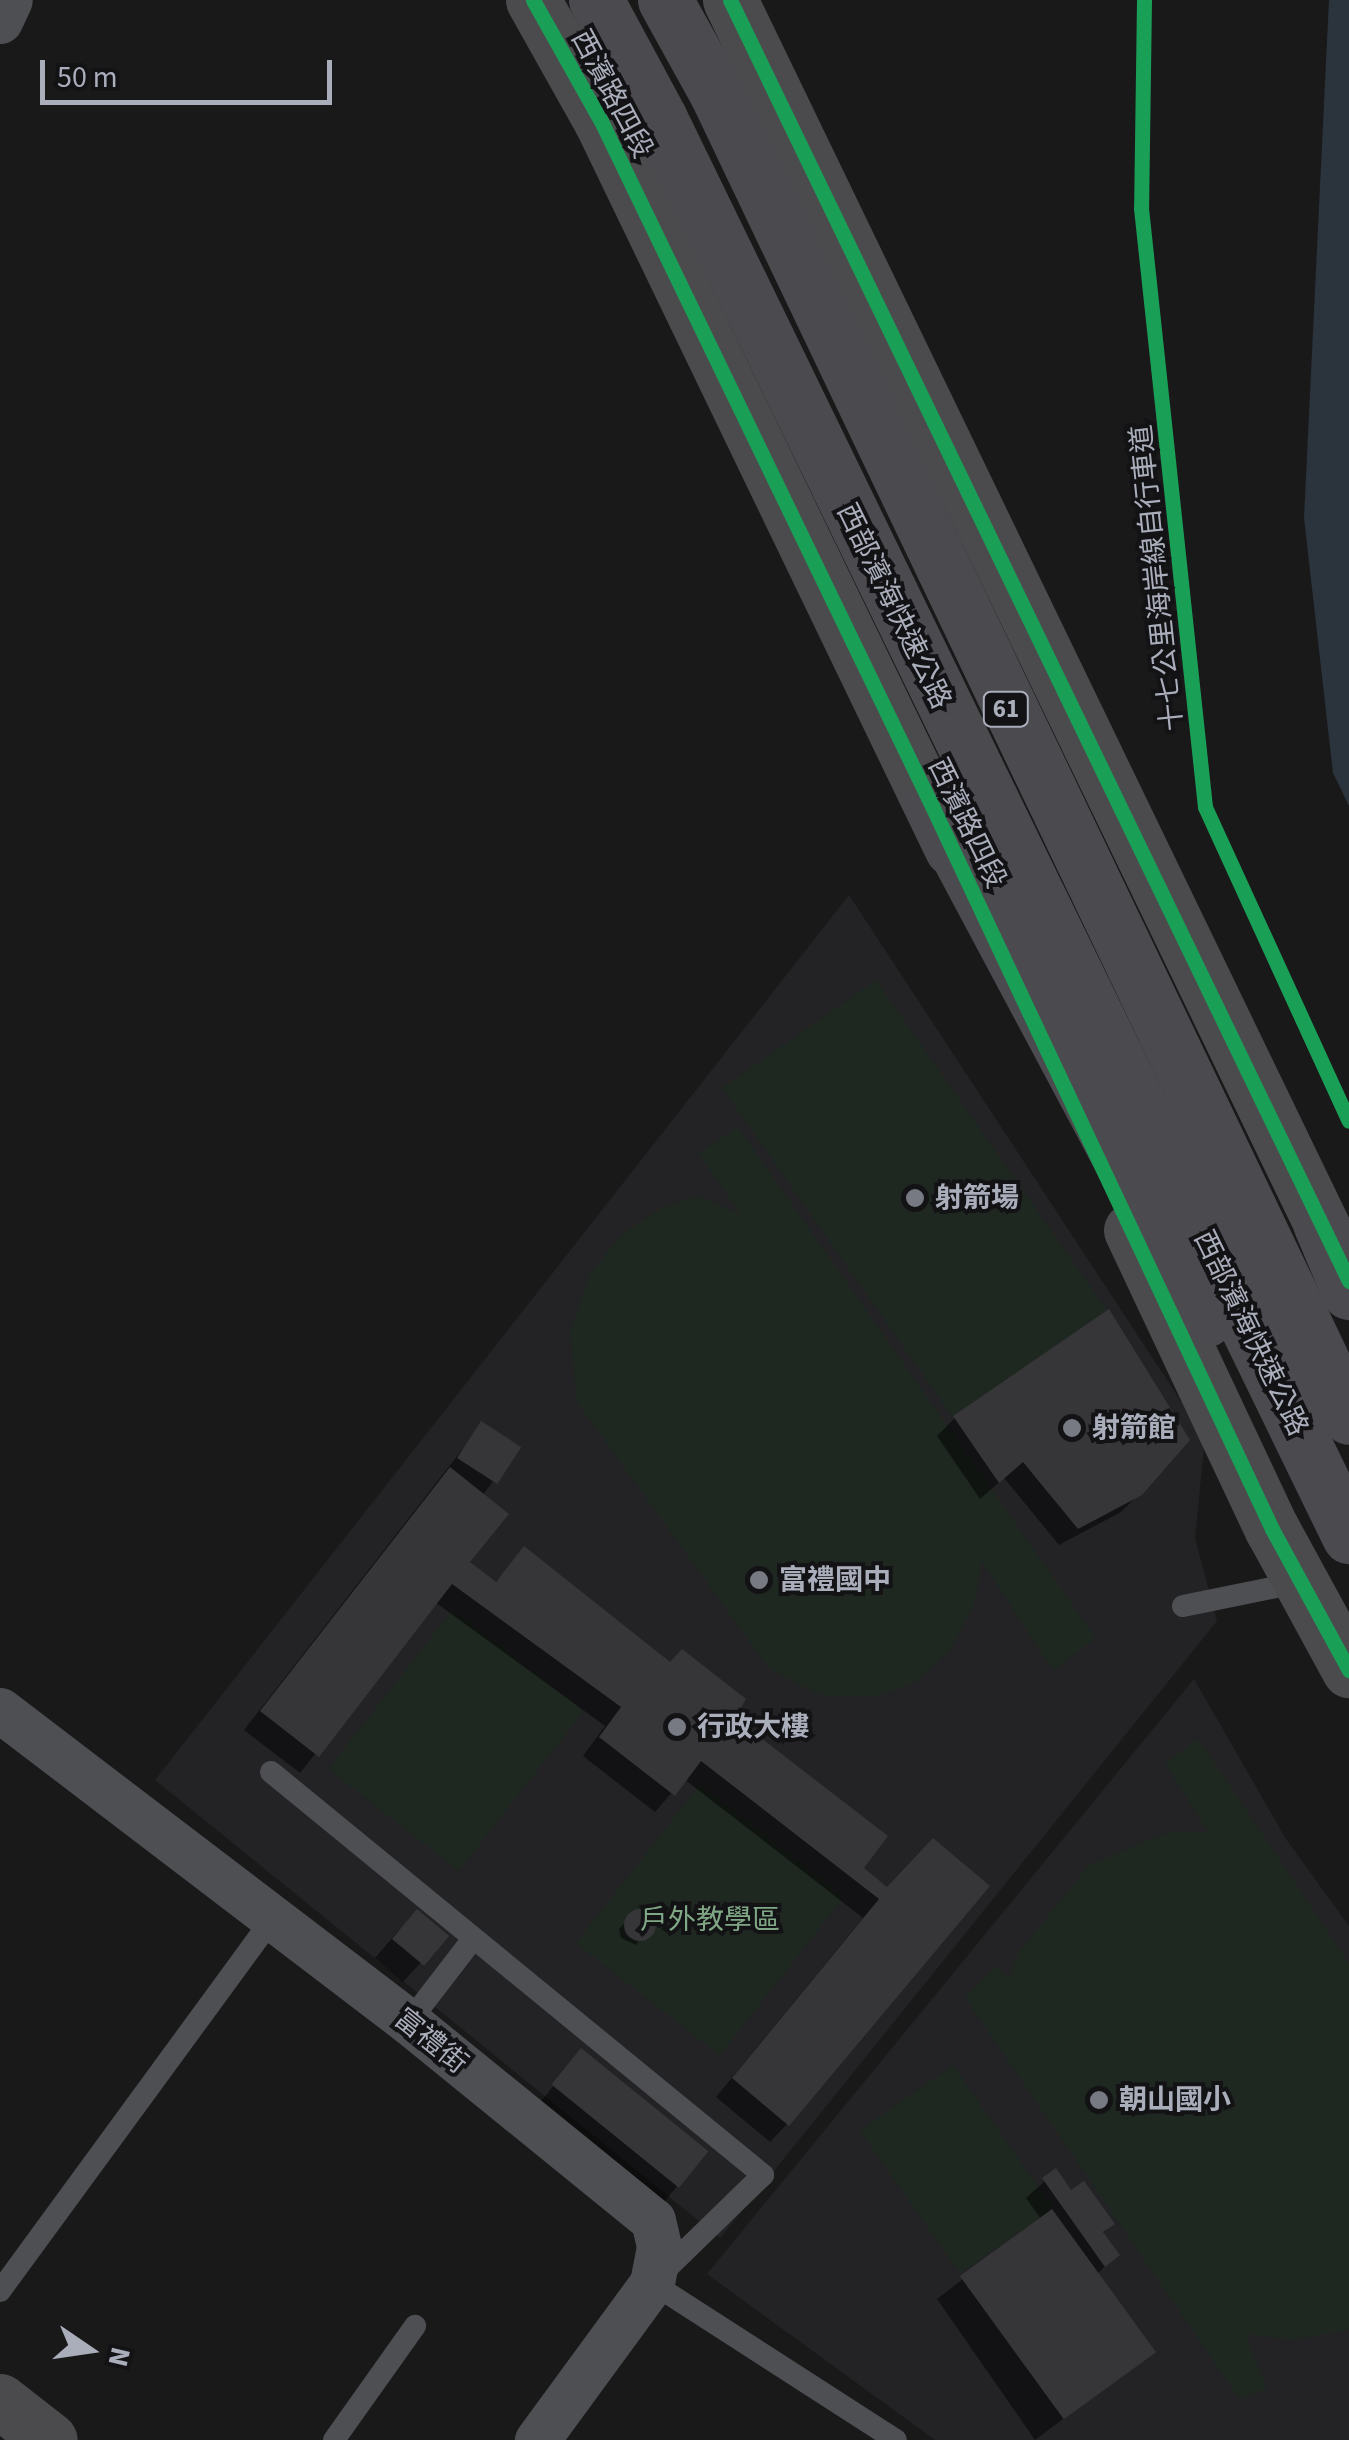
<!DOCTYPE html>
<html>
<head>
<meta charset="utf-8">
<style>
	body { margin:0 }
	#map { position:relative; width:1349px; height:2440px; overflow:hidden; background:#19191a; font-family:"Source Sans 3","Noto Sans TC",sans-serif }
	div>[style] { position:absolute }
	.built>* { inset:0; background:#232326 }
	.green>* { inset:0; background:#1f2721; transform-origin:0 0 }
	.water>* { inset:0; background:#2b333d }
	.shadow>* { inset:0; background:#0007; transform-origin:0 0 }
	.building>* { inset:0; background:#363638; transform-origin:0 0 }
	.round { border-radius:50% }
	.lane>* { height:22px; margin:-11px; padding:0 11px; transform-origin:11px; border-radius:11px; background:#4d4f53 }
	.street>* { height:45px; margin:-22.5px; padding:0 22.5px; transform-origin:22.5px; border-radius:22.5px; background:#4d4f53 }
	.primary>* { height:55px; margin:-27.5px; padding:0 27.5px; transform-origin:27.5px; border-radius:27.5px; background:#4b4b4e }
	.highway>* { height:55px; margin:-27.5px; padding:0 27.5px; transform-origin:27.5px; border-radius:27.5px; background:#4b4b4f }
	.cycleway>* { height:15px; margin:-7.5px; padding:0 7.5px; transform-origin:7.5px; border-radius:7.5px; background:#1a9f57 }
	.dots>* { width:28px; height:28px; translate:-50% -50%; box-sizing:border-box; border:5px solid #131316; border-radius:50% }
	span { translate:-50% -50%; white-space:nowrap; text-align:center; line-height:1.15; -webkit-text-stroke:8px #131316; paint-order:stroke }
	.shield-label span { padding:2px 8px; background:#131316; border:2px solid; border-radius:8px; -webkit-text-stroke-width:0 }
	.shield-label { font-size:25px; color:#aaaebb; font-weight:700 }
	.street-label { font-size:28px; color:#aaaebb }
	.poi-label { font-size:28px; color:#aaaebb; font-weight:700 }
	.left { translate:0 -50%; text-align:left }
	.park-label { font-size:28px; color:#80a785 }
	.north { position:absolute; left:40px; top:2300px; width:100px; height:100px; -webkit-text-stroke:8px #131316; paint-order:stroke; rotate:103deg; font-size:28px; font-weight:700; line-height:40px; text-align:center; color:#aaaebb }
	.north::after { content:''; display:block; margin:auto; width:35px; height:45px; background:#aaaebb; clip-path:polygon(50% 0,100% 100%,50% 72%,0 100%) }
	.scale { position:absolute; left:40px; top:60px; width:292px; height:45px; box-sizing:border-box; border:5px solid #aaaebb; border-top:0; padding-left:12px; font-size:30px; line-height:35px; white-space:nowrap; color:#aaaebb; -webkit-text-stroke:8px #131316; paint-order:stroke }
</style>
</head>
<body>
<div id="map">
	<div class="built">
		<i style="clip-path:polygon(849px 895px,1205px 1438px,1195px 1538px,1217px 1621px,720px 2238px,155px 1780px)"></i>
		<i style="clip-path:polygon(1194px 1679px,1286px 1839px,1349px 1926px,1349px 2440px,935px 2440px,707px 2274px)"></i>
	</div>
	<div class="green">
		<i style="left:876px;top:980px;width:403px;height:188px;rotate:55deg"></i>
		<i style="clip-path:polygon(738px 1127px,1096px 1638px,1053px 1671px,982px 1562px,974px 1606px,949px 1652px,917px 1681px,878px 1697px,819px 1695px,769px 1669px,577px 1402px,570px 1332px,589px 1275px,621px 1235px,661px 1208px,699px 1196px,740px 1214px,698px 1153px)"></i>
		<i style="left:453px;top:1609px;width:166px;height:203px;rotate:38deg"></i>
		<i style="clip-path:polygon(1198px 1738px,1349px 1963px,1349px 2330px,1293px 2340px,1245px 2334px,1267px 2388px,1240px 2400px,965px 1998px,997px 1966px,1009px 1979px,1018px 1953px,1089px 1865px,1170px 1831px,1209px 1833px,1165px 1764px)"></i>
		<i style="left:700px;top:1784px;width:183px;height:202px;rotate:38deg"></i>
		<i style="left:953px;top:2065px;width:175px;height:114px;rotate:55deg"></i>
	</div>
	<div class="water">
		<i style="clip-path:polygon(1329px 0,1349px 0,1349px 806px,1333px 773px,1304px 518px)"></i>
	</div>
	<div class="shadow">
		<i style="clip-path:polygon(955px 1418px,1140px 1493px,1121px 1512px,1059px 1545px,1004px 1478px,980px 1499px,937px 1436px)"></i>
		<i style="clip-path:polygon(482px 1424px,518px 1448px,482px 1496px,466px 1562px,494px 1584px,524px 1549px,732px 1718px,860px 1869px,887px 1889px,787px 2124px,770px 2142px,716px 2097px,863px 1918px,684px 1779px,655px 1812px,583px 1756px,605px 1726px,435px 1602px,300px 1773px,244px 1730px)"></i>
		<i style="clip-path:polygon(634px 1913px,651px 1921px,636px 1945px,621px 1938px,619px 1929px)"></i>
		<i style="clip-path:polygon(399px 1930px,445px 1936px,403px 1982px,375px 1958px)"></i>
		<i style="left:581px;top:2052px;width:159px;height:69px;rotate:39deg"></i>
		<i style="clip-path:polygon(1055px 2172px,1070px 2193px,1112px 2224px,1102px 2234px,1117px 2255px,1097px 2274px,1153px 2351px,1035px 2440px,937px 2299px,1041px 2219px,1026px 2198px)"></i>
	</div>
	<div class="building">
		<i style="clip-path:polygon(1109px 1309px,1190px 1440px,1142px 1495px,1078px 1529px,1023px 1462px,999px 1483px,953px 1416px)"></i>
		<i style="left:481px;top:1421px;width:48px;height:44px;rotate:33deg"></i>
		<i style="clip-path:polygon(450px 1467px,509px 1514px,470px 1562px,496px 1582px,524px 1546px,670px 1662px,682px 1649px,746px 1699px,735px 1718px,888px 1836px,864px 1868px,887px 1887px,933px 1838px,990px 1886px,789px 2126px,732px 2078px,879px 1899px,701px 1761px,675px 1796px,599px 1737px,621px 1707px,452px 1584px,319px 1757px,260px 1711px)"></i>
		<i class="round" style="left:624px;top:1909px;width:32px;height:32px"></i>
		<i style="left:417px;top:1909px;width:42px;height:39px;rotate:40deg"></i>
		<i style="left:581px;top:2048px;width:164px;height:47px;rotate:39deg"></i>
		<i style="clip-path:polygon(1056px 2168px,1071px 2190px,1084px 2181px,1115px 2224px,1103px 2232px,1120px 2255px,1105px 2267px,1042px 2178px)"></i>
		<i style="left:1052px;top:2209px;width:177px;height:114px;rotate:54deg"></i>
	</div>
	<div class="lane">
		<i style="left:1183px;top:1606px;width:120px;rotate:-11.5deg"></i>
		<i style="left:271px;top:1772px;width:636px;rotate:39.32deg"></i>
		<i style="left:763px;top:2175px;width:155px;rotate:135.8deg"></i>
		<i style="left:652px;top:2283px;width:290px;rotate:32.8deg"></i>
		<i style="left:409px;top:2022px;width:105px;rotate:-52.4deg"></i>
		<i style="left:0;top:2291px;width:462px;rotate:-53.8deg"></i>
		<i style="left:334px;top:2440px;width:140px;rotate:-54.6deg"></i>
	</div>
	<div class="street">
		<i style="left:0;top:21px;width:23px;rotate:-65deg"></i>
		<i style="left:0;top:1710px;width:514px;rotate:37.34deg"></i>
		<i style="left:409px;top:2022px;width:314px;rotate:39.1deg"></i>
		<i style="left:653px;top:2220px;width:28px;rotate:77deg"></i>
		<i style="left:659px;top:2247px;width:37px;rotate:101deg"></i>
		<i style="left:652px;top:2283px;width:195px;rotate:126.2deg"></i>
	</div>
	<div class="primary">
		<i style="left:533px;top:0;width:139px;rotate:60.7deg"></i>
		<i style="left:601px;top:121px;width:808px;rotate:64.26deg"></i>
		<i style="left:730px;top:0;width:1405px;rotate:64.22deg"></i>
		<i style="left:1131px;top:1230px;width:331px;rotate:64.8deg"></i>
		<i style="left:1272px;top:1529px;width:161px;rotate:61.4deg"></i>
		<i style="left:0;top:2401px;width:63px;rotate:38deg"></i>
	</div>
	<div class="highway">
		<i style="left:596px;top:0;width:135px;rotate:61.7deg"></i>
		<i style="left:660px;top:119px;width:1576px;rotate:64.07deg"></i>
		<i style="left:665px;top:0;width:107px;rotate:61deg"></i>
		<i style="left:717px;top:94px;width:1466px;rotate:64.47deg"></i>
		<i style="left:932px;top:806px;width:582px;rotate:61.94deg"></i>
		<i style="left:1320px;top:1223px;width:75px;rotate:67.2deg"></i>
	</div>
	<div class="cycleway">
		<i style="left:533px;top:0;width:139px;rotate:60.7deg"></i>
		<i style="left:601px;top:121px;width:761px;rotate:64.21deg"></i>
		<i style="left:932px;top:806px;width:799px;rotate:64.81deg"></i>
		<i style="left:1272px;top:1529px;width:161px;rotate:61.4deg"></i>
		<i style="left:730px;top:0;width:1423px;rotate:64.21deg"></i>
		<i style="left:1144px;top:0;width:208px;rotate:90.8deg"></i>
		<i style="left:1141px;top:208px;width:602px;rotate:83.9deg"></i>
		<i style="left:1205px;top:807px;width:345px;rotate:65.4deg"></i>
	</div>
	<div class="dots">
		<i style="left:915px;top:1198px;background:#777a83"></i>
		<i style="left:1072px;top:1428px;background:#777a83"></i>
		<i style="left:759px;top:1580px;background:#777a83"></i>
		<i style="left:677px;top:1727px;background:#777a83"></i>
		<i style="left:1099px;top:2100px;background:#777a83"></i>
	</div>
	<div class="shield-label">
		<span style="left:1006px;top:709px">61</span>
	</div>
	<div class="street-label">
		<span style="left:612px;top:94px;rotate:62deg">西濱路四段</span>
		<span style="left:1157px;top:578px;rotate:-96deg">十七公里海岸線自行車道</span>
		<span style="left:894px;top:606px;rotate:64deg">西部濱海快速公路</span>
		<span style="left:967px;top:823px;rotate:64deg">西濱路四段</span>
		<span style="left:1251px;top:1333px;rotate:64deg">西部濱海快速公路</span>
		<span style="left:431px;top:2041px;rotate:39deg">富禮街</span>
	</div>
	<div class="poi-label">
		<span class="left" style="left:935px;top:1198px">射箭場</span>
		<span class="left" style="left:1092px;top:1428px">射箭館</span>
		<span class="left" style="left:779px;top:1580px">富禮國中</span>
		<span class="left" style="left:697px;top:1727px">行政大樓</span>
		<span class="left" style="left:1119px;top:2100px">朝山國小</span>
	</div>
	<div class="park-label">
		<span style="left:710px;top:1920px">戶外教學區</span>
	</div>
	<div class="north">N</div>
	<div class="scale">50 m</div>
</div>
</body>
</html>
